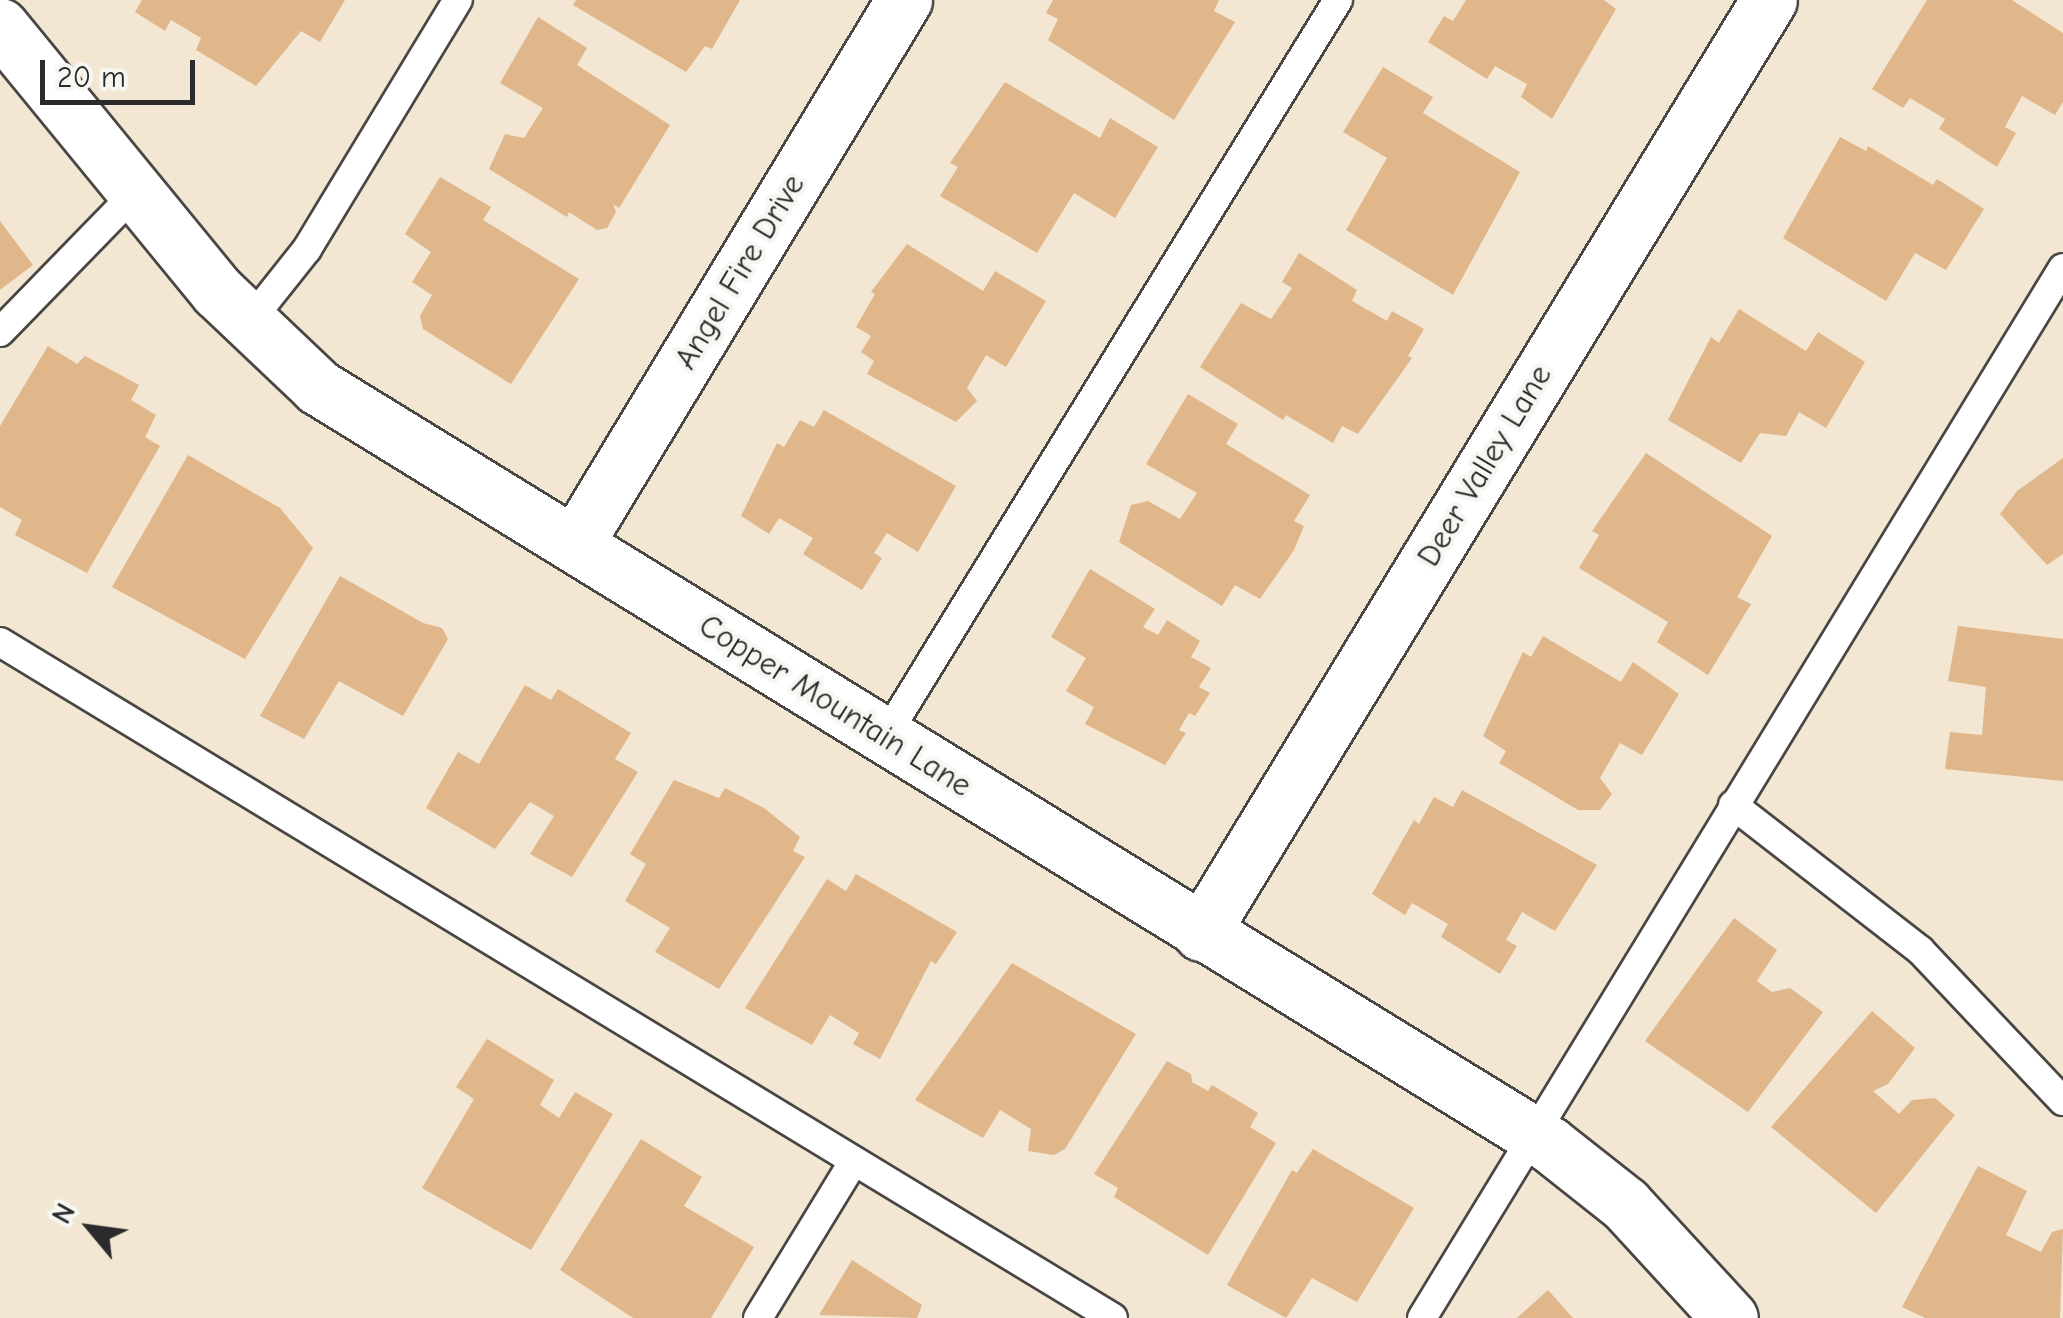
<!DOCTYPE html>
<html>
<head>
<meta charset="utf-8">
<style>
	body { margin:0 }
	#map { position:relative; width:2063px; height:1318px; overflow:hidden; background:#f3e6d2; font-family:"Comic Neue",sans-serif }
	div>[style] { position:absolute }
	.building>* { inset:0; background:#dfb78a }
	.roads { filter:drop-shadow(2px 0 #494744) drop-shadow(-2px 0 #494744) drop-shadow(0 2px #494744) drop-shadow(0 -2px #494744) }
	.lane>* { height:28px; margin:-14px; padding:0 14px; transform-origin:14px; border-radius:14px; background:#fff }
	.street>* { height:55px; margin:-27.5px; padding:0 27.5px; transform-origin:27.5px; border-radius:27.5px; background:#fff }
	span { translate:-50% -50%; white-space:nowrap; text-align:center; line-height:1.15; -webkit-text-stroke:9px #f6f6f2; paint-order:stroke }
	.street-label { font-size:32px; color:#2b2b2b }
	.north { position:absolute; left:40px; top:1178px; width:100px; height:100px; -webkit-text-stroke:8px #f6f6f2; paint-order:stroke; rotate:299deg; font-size:28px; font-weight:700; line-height:40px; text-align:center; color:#2b2b2b }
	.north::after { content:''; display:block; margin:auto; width:35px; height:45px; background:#2b2b2b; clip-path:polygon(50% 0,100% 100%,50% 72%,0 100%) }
	.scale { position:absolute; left:40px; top:60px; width:155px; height:45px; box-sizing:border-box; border:5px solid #2b2b2b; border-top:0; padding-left:12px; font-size:30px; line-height:35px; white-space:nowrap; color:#2b2b2b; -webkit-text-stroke:8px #f6f6f2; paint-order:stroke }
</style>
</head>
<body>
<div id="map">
	<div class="building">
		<i style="clip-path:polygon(142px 0,345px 0,320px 42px,301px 31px,256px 86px,196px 50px,201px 38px,171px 20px,165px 31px,135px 12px)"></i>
		<i style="clip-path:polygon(576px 0,740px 0,712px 49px,705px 46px,686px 72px,573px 5px)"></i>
		<i style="clip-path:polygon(1053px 0,1219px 0,1214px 11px,1235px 22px,1174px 120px,1048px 40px,1058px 19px,1046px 13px)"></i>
		<i style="clip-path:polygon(1466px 0,1604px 0,1616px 9px,1552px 119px,1521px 97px,1527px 84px,1495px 66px,1487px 79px,1428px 42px,1444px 16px,1453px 21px)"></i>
		<i style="clip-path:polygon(1927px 0,2012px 0,2063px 33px,2063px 102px,2055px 115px,2022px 96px,2005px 127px,2016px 133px,1997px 167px,1939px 129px,1945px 119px,1910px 98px,1903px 108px,1872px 89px)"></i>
		<i style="clip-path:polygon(538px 17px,587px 48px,577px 65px,670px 125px,619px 208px,613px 204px,616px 212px,607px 228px,597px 230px,569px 212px,567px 217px,489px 169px,505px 134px,524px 138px,543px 108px,500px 83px)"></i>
		<i style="clip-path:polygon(1383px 67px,1433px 97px,1423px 113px,1520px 172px,1453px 295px,1346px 230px,1387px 158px,1343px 132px)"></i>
		<i style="clip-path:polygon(1005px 82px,1100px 138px,1110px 118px,1158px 147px,1115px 218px,1074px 193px,1037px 253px,940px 196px,958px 167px,950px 163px)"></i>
		<i style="clip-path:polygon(1840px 137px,1866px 151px,1868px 146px,1933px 185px,1937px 179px,1984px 209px,1946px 270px,1915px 253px,1886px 301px,1783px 238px)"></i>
		<i style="clip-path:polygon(440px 177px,491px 207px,483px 220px,579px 279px,511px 384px,423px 329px,420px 316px,432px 295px,412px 282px,431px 252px,405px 234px)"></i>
		<i style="clip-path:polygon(0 221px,33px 265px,0 290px)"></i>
		<i style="clip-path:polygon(907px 244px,983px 291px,995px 271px,1046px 301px,1006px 367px,986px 355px,967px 388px,977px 401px,956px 422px,867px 374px,874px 361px,861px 352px,871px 336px,856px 327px,875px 294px,871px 292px)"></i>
		<i style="clip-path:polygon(1299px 253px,1357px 290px,1352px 301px,1387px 321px,1392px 311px,1424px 329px,1408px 356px,1412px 358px,1358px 434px,1342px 426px,1333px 443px,1286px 415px,1283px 420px,1200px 367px,1241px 303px,1271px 319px,1292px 288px,1282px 282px)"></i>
		<i style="clip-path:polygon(1739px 309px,1806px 351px,1818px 332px,1865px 362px,1826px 428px,1799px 412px,1786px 436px,1760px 433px,1741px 463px,1668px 420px,1711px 337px,1719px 343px)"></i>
		<i style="clip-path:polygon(48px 346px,77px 364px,85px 356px,139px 385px,131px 400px,156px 415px,145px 437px,160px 446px,87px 573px,15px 535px,22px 520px,0 507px,0 426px)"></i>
		<i style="clip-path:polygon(1188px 394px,1238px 424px,1226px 444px,1310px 495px,1294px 521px,1304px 526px,1294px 550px,1260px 599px,1235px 585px,1222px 606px,1119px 542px,1131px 505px,1148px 501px,1180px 519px,1197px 493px,1146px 464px)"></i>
		<i style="clip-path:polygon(824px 410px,956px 486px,918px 552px,887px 533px,874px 553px,882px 558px,862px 590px,803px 554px,813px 538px,779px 518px,769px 534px,741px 516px,777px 443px,784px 447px,800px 420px,814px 427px)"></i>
		<i style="clip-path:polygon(1646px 453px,1772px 536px,1737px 597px,1751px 604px,1708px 675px,1657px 642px,1668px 622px,1579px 568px,1599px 535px,1592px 531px)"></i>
		<i style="clip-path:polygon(188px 455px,280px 508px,313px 548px,245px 659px,112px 587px)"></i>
		<i style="clip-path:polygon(2063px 458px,2063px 554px,2047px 565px,2000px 514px,2017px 491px)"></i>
		<i style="clip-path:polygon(1090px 569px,1155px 609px,1143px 627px,1158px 635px,1167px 620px,1200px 641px,1191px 657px,1211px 668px,1199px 687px,1210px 693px,1195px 716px,1189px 713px,1179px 730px,1186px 733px,1165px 765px,1085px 724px,1094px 707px,1066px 691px,1086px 658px,1051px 637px)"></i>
		<i style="clip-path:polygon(340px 576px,423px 623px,442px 628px,448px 639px,403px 716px,339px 681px,304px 739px,260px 716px)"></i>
		<i style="clip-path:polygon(1958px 626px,2063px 639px,2063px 781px,1945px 769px,1950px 732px,1982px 735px,1986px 687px,1948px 681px)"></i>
		<i style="clip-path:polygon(1543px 636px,1621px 682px,1633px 662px,1679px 694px,1642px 755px,1620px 743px,1600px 778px,1612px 794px,1600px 810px,1578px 810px,1499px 763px,1506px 751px,1483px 736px,1523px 652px,1531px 657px)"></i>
		<i style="clip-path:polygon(525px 685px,551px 700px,558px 689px,631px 733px,615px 759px,638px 772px,572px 877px,530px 854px,554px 816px,530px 802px,495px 849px,426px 808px,458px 752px,479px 764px)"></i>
		<i style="clip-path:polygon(674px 780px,719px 798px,725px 788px,764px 808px,800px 837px,793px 851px,805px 857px,719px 989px,655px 952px,670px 928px,625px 901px,646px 864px,630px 854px)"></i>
		<i style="clip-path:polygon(1462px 790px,1597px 865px,1555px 931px,1522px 912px,1506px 940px,1517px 946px,1500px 974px,1441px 937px,1448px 924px,1412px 903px,1405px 915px,1372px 894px,1414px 820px,1419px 824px,1434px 797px,1453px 807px)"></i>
		<i style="clip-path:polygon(856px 874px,957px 932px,936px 964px,931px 961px,880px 1059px,853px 1044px,859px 1033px,830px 1015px,812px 1045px,745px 1008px,827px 879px,846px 891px)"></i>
		<i style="clip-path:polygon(1734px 918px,1777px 950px,1757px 981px,1772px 992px,1790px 988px,1823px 1012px,1748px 1112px,1645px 1041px)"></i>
		<i style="clip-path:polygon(1012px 963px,1136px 1034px,1065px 1149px,1054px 1155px,1028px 1151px,1031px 1129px,1000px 1110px,983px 1138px,915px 1100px)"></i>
		<i style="clip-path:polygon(1872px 1011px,1915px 1048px,1888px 1084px,1873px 1091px,1899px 1114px,1912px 1100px,1935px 1098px,1955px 1115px,1876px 1213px,1771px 1127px)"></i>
		<i style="clip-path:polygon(487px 1039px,554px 1080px,540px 1105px,559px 1118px,575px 1092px,613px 1114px,531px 1250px,422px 1188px,474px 1099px,456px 1087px)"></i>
		<i style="clip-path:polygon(1167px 1061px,1191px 1074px,1192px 1082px,1208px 1091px,1212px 1085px,1258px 1113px,1250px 1127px,1276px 1143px,1208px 1255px,1114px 1197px,1118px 1188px,1094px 1174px)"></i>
		<i style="clip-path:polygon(641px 1139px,702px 1177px,684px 1206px,754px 1247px,711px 1318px,633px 1318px,560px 1270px)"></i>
		<i style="clip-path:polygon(1313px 1149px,1414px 1208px,1357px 1302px,1312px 1278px,1286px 1318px,1227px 1285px,1292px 1170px,1297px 1173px)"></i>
		<i style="clip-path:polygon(1978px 1166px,2027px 1191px,2006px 1235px,2041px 1252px,2052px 1232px,2063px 1229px,2060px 1318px,1925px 1318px,1902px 1307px)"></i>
		<i style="clip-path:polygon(852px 1260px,922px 1305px,917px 1318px,819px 1315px)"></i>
		<i style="clip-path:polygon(1548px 1290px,1573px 1318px,1517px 1318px)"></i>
	</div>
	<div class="roads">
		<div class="lane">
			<i style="left:249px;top:322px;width:93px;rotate:-51.5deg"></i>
			<i style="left:307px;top:249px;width:291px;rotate:-58.8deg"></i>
			<i style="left:0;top:332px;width:195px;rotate:-45.8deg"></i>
			<i style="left:0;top:642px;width:1302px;rotate:31.27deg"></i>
			<i style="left:885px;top:737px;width:865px;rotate:-58.42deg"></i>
			<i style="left:1733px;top:805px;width:237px;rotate:37.8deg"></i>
			<i style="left:1920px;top:950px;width:208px;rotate:46.6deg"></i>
			<i style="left:758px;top:1318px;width:180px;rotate:-58.6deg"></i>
			<i style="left:1422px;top:1318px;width:1230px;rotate:-58.6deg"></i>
		</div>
		<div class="street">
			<i style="left:0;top:26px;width:344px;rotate:50.7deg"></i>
			<i style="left:218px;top:292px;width:138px;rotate:43.5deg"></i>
			<i style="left:318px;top:387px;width:1445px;rotate:31.59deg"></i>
			<i style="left:1549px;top:1144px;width:97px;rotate:38.3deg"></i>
			<i style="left:1625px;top:1204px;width:155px;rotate:47.4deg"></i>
			<i style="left:575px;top:544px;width:636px;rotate:-58.84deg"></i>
			<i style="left:1201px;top:933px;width:1092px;rotate:-58.67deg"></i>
		</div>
	</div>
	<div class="street-label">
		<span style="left:740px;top:272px;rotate:-59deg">Angel Fire Drive</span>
		<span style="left:1485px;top:466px;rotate:-59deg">Deer Valley Lane</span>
		<span style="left:835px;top:706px;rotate:32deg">Copper Mountain Lane</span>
	</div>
	<div class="north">N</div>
	<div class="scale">20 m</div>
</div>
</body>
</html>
